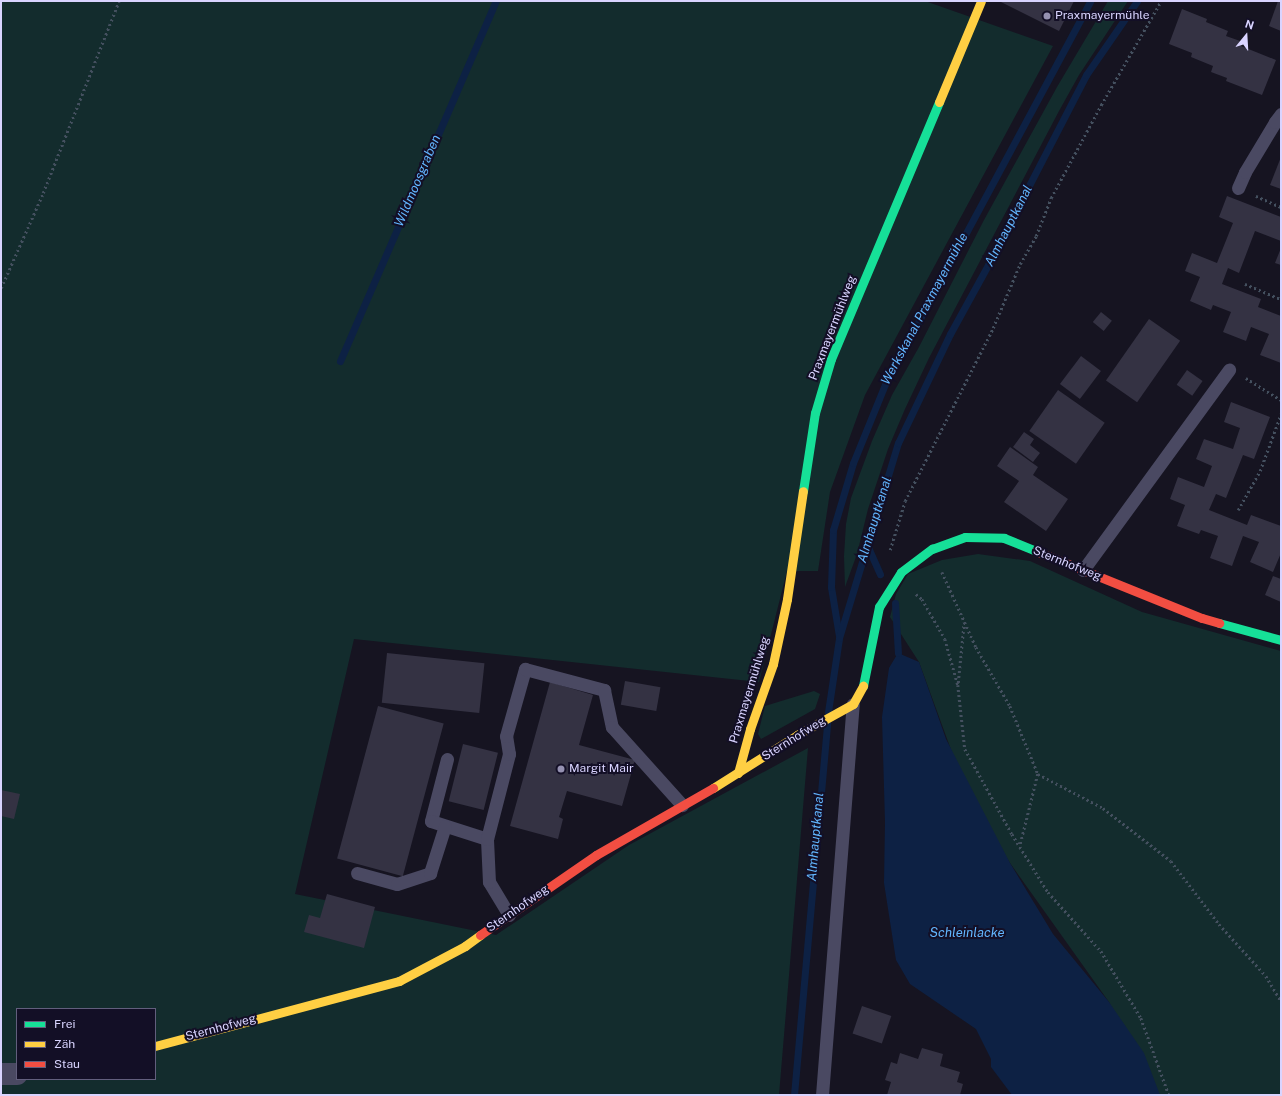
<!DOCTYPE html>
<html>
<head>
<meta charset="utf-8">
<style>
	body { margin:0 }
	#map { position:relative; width:1282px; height:1096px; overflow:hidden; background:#161421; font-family:"Public Sans",sans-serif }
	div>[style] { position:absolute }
	.green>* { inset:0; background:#132c2d }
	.water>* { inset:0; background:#0d2144 }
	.stream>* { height:7px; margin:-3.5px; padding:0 3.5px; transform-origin:3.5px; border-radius:3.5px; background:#0d2144 }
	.building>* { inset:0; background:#343243; transform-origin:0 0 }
	.path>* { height:2.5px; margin-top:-1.25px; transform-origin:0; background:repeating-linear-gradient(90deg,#44505f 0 2px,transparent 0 5px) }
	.lane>* { height:13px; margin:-6.5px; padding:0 6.5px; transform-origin:6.5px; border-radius:6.5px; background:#4a4962 }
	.street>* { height:22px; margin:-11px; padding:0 11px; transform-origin:11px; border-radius:11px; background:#4a4962 }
	.fast>* { height:9px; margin:-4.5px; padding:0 4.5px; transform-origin:4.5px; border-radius:4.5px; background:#16e098 }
	.slow>* { height:9px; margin:-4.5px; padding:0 4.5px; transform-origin:4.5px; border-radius:4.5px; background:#ffcf43 }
	.jam>* { height:9px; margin:-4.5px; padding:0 4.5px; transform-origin:4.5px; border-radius:4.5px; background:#f24e42 }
	.dots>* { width:11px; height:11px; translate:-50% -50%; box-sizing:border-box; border:2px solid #130f26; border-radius:50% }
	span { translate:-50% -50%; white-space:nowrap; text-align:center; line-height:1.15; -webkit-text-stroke:4px #130f26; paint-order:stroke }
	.poi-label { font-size:12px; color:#d9d4ff }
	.left { translate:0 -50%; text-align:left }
	.street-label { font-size:12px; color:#d9d4ff }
	.water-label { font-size:13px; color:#62b6ff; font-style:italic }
	.frame { position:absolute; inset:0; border:2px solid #d9d4ff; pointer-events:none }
	.legend { position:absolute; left:16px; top:1008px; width:140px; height:72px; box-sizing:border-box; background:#130f26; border:1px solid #625e7d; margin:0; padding:5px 7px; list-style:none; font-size:12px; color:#d9d4ff }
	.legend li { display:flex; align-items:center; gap:8px; height:20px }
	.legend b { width:20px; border:1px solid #625e7d }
	.north { position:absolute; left:1226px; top:16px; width:40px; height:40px; -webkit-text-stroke:3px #130f26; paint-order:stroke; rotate:18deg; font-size:11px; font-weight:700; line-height:16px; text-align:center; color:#d9d4ff }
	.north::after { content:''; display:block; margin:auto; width:14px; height:18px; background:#d9d4ff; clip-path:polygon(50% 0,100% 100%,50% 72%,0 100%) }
</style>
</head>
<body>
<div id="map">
	<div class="green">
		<i style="clip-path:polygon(evenodd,1px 1px,925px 1px,1053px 46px,865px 395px,830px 492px,818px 571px,787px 571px,759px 682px,354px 639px,295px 894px,496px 935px,629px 845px,808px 748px,779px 1095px,1px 1095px,1px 1px,17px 1009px,155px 1009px,155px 1079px,17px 1079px,17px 1009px)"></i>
		<i style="clip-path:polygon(1108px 1px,1128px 1px,1079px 75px,1059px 111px,929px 358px,905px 409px,888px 449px,868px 509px,857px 554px,845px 587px,844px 556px,846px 524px,851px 498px,872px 441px,892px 395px,919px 347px,984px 220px,1057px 87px)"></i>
		<i style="clip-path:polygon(978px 554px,1030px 561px,1142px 612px,1281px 651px,1281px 1095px,1159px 1095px,1109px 1002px,1010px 863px,965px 788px,919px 662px,890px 617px,896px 594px,908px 574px,942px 560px)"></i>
		<i style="clip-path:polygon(814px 691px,820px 694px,815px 709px,761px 739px,758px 734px,765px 706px)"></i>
	</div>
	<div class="water">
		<i style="clip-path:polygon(898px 653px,919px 662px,946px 739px,1010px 863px,1053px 934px,1109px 1002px,1144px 1053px,1160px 1095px,1012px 1095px,991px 1067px,991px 1059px,976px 1029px,910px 984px,896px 960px,884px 883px,885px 822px,882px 717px,889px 668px)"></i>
	</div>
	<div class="stream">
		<i style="left:340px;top:361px;width:392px;rotate:-66.6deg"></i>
		<i style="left:867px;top:545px;width:32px;rotate:66deg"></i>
		<i style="left:895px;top:603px;width:50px;rotate:86.6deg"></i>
		<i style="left:839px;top:636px;width:50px;rotate:-99.3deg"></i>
		<i style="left:831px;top:587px;width:57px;rotate:-88deg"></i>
		<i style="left:833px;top:530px;width:70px;rotate:-73.4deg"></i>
		<i style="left:853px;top:463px;width:85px;rotate:-67.9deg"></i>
		<i style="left:885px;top:384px;width:434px;rotate:-61.8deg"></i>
		<i style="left:828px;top:712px;width:75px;rotate:-81.5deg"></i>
		<i style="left:839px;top:638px;width:204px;rotate:-73.2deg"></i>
		<i style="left:898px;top:443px;width:121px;rotate:-64.5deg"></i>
		<i style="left:950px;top:334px;width:79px;rotate:-61.2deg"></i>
		<i style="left:988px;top:265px;width:214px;rotate:-62.7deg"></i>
		<i style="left:1086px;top:75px;width:90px;rotate:-55.4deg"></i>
		<i style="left:794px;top:1095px;width:373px;rotate:-84.9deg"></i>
	</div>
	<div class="building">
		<i style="clip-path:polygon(999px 1px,1074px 1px,1059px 31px)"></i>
		<i style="clip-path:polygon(1278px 1px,1281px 1px,1281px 31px,1269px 26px)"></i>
		<i style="clip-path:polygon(1182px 9px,1207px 19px,1206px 22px,1228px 31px,1226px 36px,1243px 42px,1241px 46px,1276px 60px,1262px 95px,1226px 81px,1227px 78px,1211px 72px,1213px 66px,1191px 57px,1192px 53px,1169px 44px)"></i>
		<i style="clip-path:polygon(1281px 157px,1281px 189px,1270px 185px)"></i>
		<i style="clip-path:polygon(1227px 196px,1281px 217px,1281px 241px,1255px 231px,1239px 273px,1228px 268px,1222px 284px,1261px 299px,1258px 307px,1281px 316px,1281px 363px,1260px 355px,1269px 334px,1251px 327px,1246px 341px,1223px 332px,1231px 312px,1213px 305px,1211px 310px,1190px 301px,1200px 277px,1185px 271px,1192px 253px,1217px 263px,1233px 223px,1219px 217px)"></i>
		<i style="clip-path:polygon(1281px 248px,1281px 265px,1275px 263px)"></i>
		<i style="left:1101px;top:312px;width:14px;height:13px;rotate:39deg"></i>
		<i style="left:1149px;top:319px;width:38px;height:75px;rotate:35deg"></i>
		<i style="left:1081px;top:356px;width:25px;height:35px;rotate:37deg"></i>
		<i style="left:1187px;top:370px;width:19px;height:18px;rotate:35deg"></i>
		<i style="left:1058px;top:390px;width:57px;height:50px;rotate:35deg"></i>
		<i style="clip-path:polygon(1231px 402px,1270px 417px,1254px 459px,1243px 455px,1226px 498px,1216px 494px,1209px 510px,1247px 525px,1251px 515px,1281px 526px,1281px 553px,1273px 572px,1250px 562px,1259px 542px,1243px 536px,1232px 566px,1210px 558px,1218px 536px,1201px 530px,1199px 534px,1177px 526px,1185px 505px,1170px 499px,1178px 477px,1204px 487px,1212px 466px,1196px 459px,1204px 439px,1233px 449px,1240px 428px,1224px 422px)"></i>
		<i style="clip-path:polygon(1024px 432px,1034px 439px,1030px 445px,1040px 453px,1033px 462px,1013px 447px)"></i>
		<i style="clip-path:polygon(1010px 447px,1038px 467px,1033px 475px,1068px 499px,1046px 531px,1004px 502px,1019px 481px,997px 466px)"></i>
		<i style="clip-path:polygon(1273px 576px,1281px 579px,1281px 602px,1265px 595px)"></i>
		<i style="left:387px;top:653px;width:98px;height:50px;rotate:6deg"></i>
		<i style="left:625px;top:681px;width:36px;height:24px;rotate:10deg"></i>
		<i style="clip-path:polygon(550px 682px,593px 695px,579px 745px,635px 760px,622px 806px,567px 791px,559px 817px,563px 819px,558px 839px,510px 826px)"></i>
		<i style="left:378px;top:706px;width:68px;height:158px;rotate:15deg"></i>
		<i style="left:463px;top:744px;width:36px;height:59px;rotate:14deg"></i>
		<i style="clip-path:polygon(1px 790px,20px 794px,14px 819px,1px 816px)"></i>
		<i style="clip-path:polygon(327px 894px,375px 907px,364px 948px,304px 932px,309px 915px,320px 918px)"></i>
		<i style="left:862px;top:1006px;width:31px;height:29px;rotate:19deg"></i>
		<i style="clip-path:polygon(922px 1048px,943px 1054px,940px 1066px,960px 1072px,957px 1082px,963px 1084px,960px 1095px,887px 1095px,891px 1082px,885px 1080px,891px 1062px,897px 1064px,900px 1053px,918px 1059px)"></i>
	</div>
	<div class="path">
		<i style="left:1256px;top:196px;width:27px;rotate:24deg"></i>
		<i style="left:1245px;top:284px;width:39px;rotate:23deg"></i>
		<i style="left:1px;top:288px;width:104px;rotate:-66.1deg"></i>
		<i style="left:43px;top:193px;width:206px;rotate:-68.4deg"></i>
		<i style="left:1246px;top:378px;width:41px;rotate:32.2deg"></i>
		<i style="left:1238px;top:510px;width:45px;rotate:-60.6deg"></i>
		<i style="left:1260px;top:471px;width:61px;rotate:-69.8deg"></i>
		<i style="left:890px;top:550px;width:51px;rotate:-73deg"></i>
		<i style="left:905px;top:501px;width:194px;rotate:-63deg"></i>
		<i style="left:993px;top:328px;width:69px;rotate:-67.1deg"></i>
		<i style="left:1020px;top:264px;width:32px;rotate:-60deg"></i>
		<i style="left:1036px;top:236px;width:41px;rotate:-68.5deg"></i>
		<i style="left:1051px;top:198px;width:106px;rotate:-61.7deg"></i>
		<i style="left:1101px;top:105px;width:120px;rotate:-60deg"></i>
		<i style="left:942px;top:572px;width:82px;rotate:65.6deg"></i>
		<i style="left:976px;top:647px;width:68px;rotate:60deg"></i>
		<i style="left:1010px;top:706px;width:74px;rotate:67.6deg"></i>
		<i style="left:1038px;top:774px;width:74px;rotate:104deg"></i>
		<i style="left:916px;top:594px;width:8px;rotate:40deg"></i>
		<i style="left:922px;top:599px;width:46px;rotate:60.1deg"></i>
		<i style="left:945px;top:639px;width:48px;rotate:74.2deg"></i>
		<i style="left:958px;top:685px;width:64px;rotate:83.8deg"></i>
		<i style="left:965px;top:749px;width:97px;rotate:61.1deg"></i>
		<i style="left:1012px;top:834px;width:68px;rotate:58.2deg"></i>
		<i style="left:1048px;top:892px;width:79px;rotate:48.1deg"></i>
		<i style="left:1101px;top:951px;width:78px;rotate:59.2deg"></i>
		<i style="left:1141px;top:1018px;width:82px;rotate:70deg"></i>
		<i style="left:958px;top:683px;width:61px;rotate:-84.4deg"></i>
		<i style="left:1038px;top:774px;width:73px;rotate:27.6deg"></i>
		<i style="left:1103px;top:808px;width:86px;rotate:37.9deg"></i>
		<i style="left:1171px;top:861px;width:79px;rotate:52.7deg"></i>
		<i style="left:1219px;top:924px;width:70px;rotate:47.9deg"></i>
		<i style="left:1266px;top:976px;width:29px;rotate:59deg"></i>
	</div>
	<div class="lane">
		<i style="left:1238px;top:188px;width:17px;rotate:-66deg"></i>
		<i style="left:1245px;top:172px;width:58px;rotate:-59deg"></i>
		<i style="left:1275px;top:122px;width:10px;rotate:-53deg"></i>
		<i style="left:1083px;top:570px;width:248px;rotate:-53.9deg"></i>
		<i style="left:447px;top:759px;width:64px;rotate:104.5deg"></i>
		<i style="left:431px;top:821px;width:59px;rotate:17.8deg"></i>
		<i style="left:357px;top:873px;width:41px;rotate:15.4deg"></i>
		<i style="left:397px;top:884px;width:35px;rotate:-18deg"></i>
		<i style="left:430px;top:873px;width:49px;rotate:-72.3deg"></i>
		<i style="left:509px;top:915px;width:39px;rotate:-121deg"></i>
		<i style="left:489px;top:882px;width:43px;rotate:-92.7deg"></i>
		<i style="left:487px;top:839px;width:88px;rotate:-75.5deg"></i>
		<i style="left:509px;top:754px;width:18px;rotate:-99deg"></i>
		<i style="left:506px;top:736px;width:70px;rotate:-74.2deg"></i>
		<i style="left:525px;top:669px;width:82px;rotate:14.9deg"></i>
		<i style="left:604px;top:690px;width:38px;rotate:78deg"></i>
		<i style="left:612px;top:727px;width:105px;rotate:48.1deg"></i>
		<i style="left:822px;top:1095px;width:392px;rotate:-85.5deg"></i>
	</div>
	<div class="street">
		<i style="left:1px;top:1074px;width:16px"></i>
	</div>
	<div class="fast">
		<i style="left:803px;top:491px;width:79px;rotate:-81.3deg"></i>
		<i style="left:815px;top:413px;width:56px;rotate:-73.5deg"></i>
		<i style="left:831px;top:359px;width:279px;rotate:-67.2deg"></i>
		<i style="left:1219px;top:623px;width:64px;rotate:15.3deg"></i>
		<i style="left:863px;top:686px;width:81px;rotate:-78.6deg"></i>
		<i style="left:879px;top:607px;width:41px;rotate:-57.8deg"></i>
		<i style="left:901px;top:572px;width:39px;rotate:-37deg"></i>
		<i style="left:932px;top:549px;width:35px;rotate:-20deg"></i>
		<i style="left:965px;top:537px;width:39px;rotate:1deg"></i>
		<i style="left:1004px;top:538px;width:35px;rotate:22deg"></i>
	</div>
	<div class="slow">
		<i style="left:939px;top:102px;width:109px;rotate:-67.4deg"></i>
		<i style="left:738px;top:773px;width:46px;rotate:-74.7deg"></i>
		<i style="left:750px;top:729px;width:69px;rotate:-70.5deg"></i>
		<i style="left:773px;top:664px;width:66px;rotate:-77.8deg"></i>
		<i style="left:787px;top:599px;width:109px;rotate:-81.6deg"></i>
		<i style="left:713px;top:788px;width:99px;rotate:-32.2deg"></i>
		<i style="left:797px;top:735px;width:64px;rotate:-29deg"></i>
		<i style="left:853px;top:704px;width:21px;rotate:-61deg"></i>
		<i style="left:155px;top:1046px;width:253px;rotate:-14.9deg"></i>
		<i style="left:399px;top:981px;width:75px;rotate:-27.9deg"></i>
		<i style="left:465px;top:946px;width:19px;rotate:-36deg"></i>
	</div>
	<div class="jam">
		<i style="left:1036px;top:551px;width:179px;rotate:22deg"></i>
		<i style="left:1202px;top:618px;width:18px;rotate:16deg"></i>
		<i style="left:480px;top:935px;width:141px;rotate:-34.6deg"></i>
		<i style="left:596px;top:855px;width:135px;rotate:-29.8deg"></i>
	</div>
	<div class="dots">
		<i style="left:1047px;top:16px;background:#9591b1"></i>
		<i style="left:561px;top:769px;background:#9591b1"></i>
	</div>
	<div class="poi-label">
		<span class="left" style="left:1055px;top:16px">Praxmayermühle</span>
		<span class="left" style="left:569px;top:769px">Margit Mair</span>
	</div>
	<div class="street-label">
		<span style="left:833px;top:328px;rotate:-69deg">Praxmayermühlweg</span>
		<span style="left:1067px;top:564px;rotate:22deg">Sternhofweg</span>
		<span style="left:750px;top:690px;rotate:-73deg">Praxmayermühlweg</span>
		<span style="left:794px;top:739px;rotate:-32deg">Sternhofweg</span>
		<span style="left:518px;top:909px;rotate:-35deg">Sternhofweg</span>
		<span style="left:221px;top:1028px;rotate:-15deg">Sternhofweg</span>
	</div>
	<div class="water-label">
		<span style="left:418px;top:181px;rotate:-67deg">Wildmoosgraben</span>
		<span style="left:1009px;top:226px;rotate:-63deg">Almhauptkanal</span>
		<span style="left:925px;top:309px;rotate:-62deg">Werkskanal Praxmayermühle</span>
		<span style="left:875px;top:520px;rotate:-73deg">Almhauptkanal</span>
		<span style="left:816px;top:837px;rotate:-85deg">Almhauptkanal</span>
		<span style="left:967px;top:933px">Schleinlacke</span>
	</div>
	<div class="frame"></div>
	<ul class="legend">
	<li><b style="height:5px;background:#16e098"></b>Frei</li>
	<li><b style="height:5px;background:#ffcf43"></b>Zäh</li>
	<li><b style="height:5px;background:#f24e42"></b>Stau</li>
	</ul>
	<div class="north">N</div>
</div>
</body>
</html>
